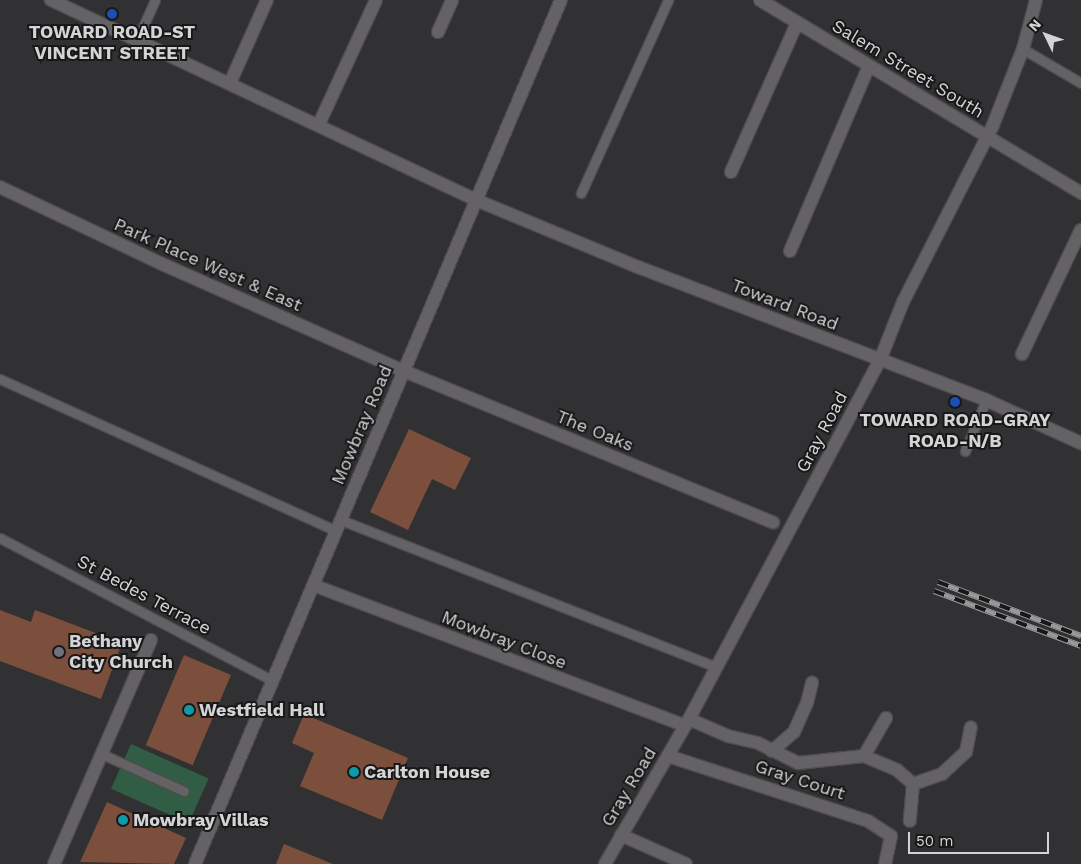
<!DOCTYPE html>
<html>
<head>
<meta charset="utf-8">
<style>
	body { margin:0 }
	#map { position:relative; width:1081px; height:864px; overflow:hidden; background:#313032; font-family:"Work Sans",sans-serif }
	div>[style] { position:absolute }
	.green>* { inset:0; background:#315d45; transform-origin:0 0 }
	.building>* { inset:0; background:#7b4f3c; transform-origin:0 0 }
	.roads { filter:drop-shadow(1px 0 #4d4c4e) drop-shadow(-1px 0 #4d4c4e) drop-shadow(0 1px #4d4c4e) drop-shadow(0 -1px #4d4c4e) }
	.service>* { height:9px; margin:-4.5px; padding:0 4.5px; transform-origin:4.5px; border-radius:4.5px; background:#646265 }
	.minor>* { height:12px; margin:-6px; padding:0 6px; transform-origin:6px; border-radius:6px; background:#646265 }
	.tertiary>* { height:12px; margin:-6px; padding:0 6px; transform-origin:6px; border-radius:6px; background:#646265 }
	.rail>* { height:5.5px; margin-top:-2.75px; transform-origin:0; background:repeating-linear-gradient(90deg,#191819 0 11px,#99989a 0 22px); box-sizing:border-box; border-block:1px solid #99989a }
	.dots>* { width:14px; height:14px; translate:-50% -50%; box-sizing:border-box; border:2px solid #191819; border-radius:50% }
	span { translate:-50% -50%; white-space:nowrap; text-align:center; line-height:1.15; -webkit-text-stroke:4px #191819; paint-order:stroke }
	.poi-label { font-size:18px; color:#d4d3d5; font-weight:700 }
	.left { translate:0 -50%; text-align:left }
	.street-label { font-size:18px; color:#d4d3d5 }
	.north { position:absolute; left:1021px; top:10px; width:50px; height:50px; -webkit-text-stroke:4px #191819; paint-order:stroke; rotate:312deg; font-size:14px; font-weight:700; line-height:20px; text-align:center; color:#d4d3d5 }
	.north::after { content:''; display:block; margin:auto; width:18px; height:22px; background:#d4d3d5; clip-path:polygon(50% 0,100% 100%,50% 72%,0 100%) }
	.scale { position:absolute; left:908px; top:832px; width:141px; height:22px; box-sizing:border-box; border:2px solid #d4d3d5; border-top:0; padding-left:6px; font-size:15px; line-height:18px; white-space:nowrap; color:#d4d3d5; -webkit-text-stroke:4px #191819; paint-order:stroke }
</style>
</head>
<body>
<div id="map">
	<div class="green">
		<i style="left:131px;top:744px;width:85px;height:49px;rotate:24deg"></i>
	</div>
	<div class="building">
		<i style="clip-path:polygon(409px 429px,471px 458px,455px 490px,432px 479px,408px 530px,370px 512px)"></i>
		<i style="clip-path:polygon(0 610px,31px 622px,35px 610px,122px 643px,101px 699px,0 661px)"></i>
		<i style="left:184px;top:655px;width:51px;height:98px;rotate:23deg"></i>
		<i style="clip-path:polygon(304px 714px,408px 758px,382px 820px,300px 786px,314px 753px,292px 743px)"></i>
		<i style="clip-path:polygon(107px 802px,186px 838px,174px 864px,80px 862px)"></i>
		<i style="clip-path:polygon(284px 844px,333px 864px,276px 864px)"></i>
	</div>
	<div class="roads">
		<div class="service">
			<i style="left:137px;top:40px;width:44px;rotate:-65.8deg"></i>
			<i style="left:1023px;top:49px;width:67px;rotate:30.4deg"></i>
			<i style="left:581px;top:193px;width:212px;rotate:-65.7deg"></i>
			<i style="left:0;top:379px;width:369px;rotate:24.3deg"></i>
			<i style="left:965px;top:451px;width:55px;rotate:-67.6deg"></i>
			<i style="left:341px;top:520px;width:403px;rotate:21.4deg"></i>
			<i style="left:0;top:538px;width:308px;rotate:27.6deg"></i>
			<i style="left:102px;top:754px;width:90px;rotate:24.3deg"></i>
		</div>
		<div class="minor">
			<i style="left:760px;top:0;width:375px;rotate:31deg"></i>
			<i style="left:438px;top:32px;width:35px;rotate:-66deg"></i>
			<i style="left:230px;top:83px;width:91px;rotate:-66deg"></i>
			<i style="left:319px;top:124px;width:136px;rotate:-65.3deg"></i>
			<i style="left:731px;top:172px;width:163px;rotate:-66.1deg"></i>
			<i style="left:0;top:187px;width:179px;rotate:25.4deg"></i>
			<i style="left:162px;top:264px;width:265px;rotate:23.9deg"></i>
			<i style="left:404px;top:371px;width:399px;rotate:22.3deg"></i>
			<i style="left:790px;top:251px;width:201px;rotate:-66.9deg"></i>
			<i style="left:1022px;top:354px;width:137px;rotate:-64.6deg"></i>
			<i style="left:313px;top:585px;width:397px;rotate:20.7deg"></i>
			<i style="left:689px;top:719px;width:43px;rotate:23.6deg"></i>
			<i style="left:728px;top:736px;width:31px;rotate:13deg"></i>
			<i style="left:758px;top:743px;width:45px;rotate:26.6deg"></i>
			<i style="left:798px;top:763px;width:66px;rotate:-6.1deg"></i>
			<i style="left:864px;top:756px;width:36px;rotate:23deg"></i>
			<i style="left:897px;top:770px;width:21px;rotate:41deg"></i>
			<i style="left:913px;top:784px;width:37px;rotate:95deg"></i>
			<i style="left:772px;top:751px;width:29px;rotate:-41deg"></i>
			<i style="left:794px;top:732px;width:32px;rotate:-66deg"></i>
			<i style="left:807px;top:703px;width:21px;rotate:-76deg"></i>
			<i style="left:668px;top:756px;width:210px;rotate:18deg"></i>
			<i style="left:868px;top:821px;width:27px;rotate:33deg"></i>
			<i style="left:891px;top:836px;width:29px;rotate:102deg"></i>
			<i style="left:864px;top:756px;width:44px;rotate:-59.9deg"></i>
			<i style="left:913px;top:784px;width:31px;rotate:-19deg"></i>
			<i style="left:942px;top:774px;width:33px;rotate:-43deg"></i>
			<i style="left:966px;top:752px;width:25px;rotate:-79deg"></i>
			<i style="left:621px;top:835px;width:71px;rotate:24deg"></i>
			<i style="left:54px;top:864px;width:244px;rotate:-66.6deg"></i>
			<i style="left:195px;top:864px;width:938px;rotate:-67.04deg"></i>
		</div>
		<div class="tertiary">
			<i style="left:51px;top:0;width:470px;rotate:25.2deg"></i>
			<i style="left:476px;top:200px;width:175px;rotate:22.5deg"></i>
			<i style="left:638px;top:267px;width:373px;rotate:20.9deg"></i>
			<i style="left:986px;top:400px;width:104px;rotate:24.4deg"></i>
			<i style="left:605px;top:864px;width:168px;rotate:-59.9deg"></i>
			<i style="left:689px;top:719px;width:407px;rotate:-62deg"></i>
			<i style="left:880px;top:360px;width:62px;rotate:-68.4deg"></i>
			<i style="left:903px;top:302px;width:199px;rotate:-63deg"></i>
			<i style="left:993px;top:125px;width:82px;rotate:-68.5deg"></i>
			<i style="left:1023px;top:49px;width:51px;rotate:-75.1deg"></i>
		</div>
	</div>
	<div class="rail">
		<i style="left:938px;top:582px;width:153px;rotate:20.7deg"></i>
		<i style="left:934px;top:591px;width:157px;rotate:20.5deg"></i>
	</div>
	<div class="dots">
		<i style="left:112px;top:14px;background:#1a4fb4"></i>
		<i style="left:955px;top:402px;background:#1a4fb4"></i>
		<i style="left:59px;top:652px;background:#6b7280"></i>
		<i style="left:189px;top:710px;background:#0f9aa8"></i>
		<i style="left:354px;top:772px;background:#0f9aa8"></i>
		<i style="left:123px;top:820px;background:#0f9aa8"></i>
	</div>
	<div class="poi-label">
		<span style="left:112px;top:43px">TOWARD ROAD-ST<br>VINCENT STREET</span>
		<span style="left:955px;top:431px">TOWARD ROAD-GRAY<br>ROAD-N/B</span>
		<span class="left" style="left:69px;top:652px">Bethany<br>City Church</span>
		<span class="left" style="left:199px;top:710px">Westfield Hall</span>
		<span class="left" style="left:364px;top:772px">Carlton House</span>
		<span class="left" style="left:133px;top:820px">Mowbray Villas</span>
	</div>
	<div class="street-label">
		<span style="left:908px;top:69px;rotate:31deg">Salem Street South</span>
		<span style="left:208px;top:265px;rotate:24deg">Park Place West &amp; East</span>
		<span style="left:785px;top:305px;rotate:21deg">Toward Road</span>
		<span style="left:362px;top:425px;rotate:-67deg">Mowbray Road</span>
		<span style="left:595px;top:431px;rotate:22deg">The Oaks</span>
		<span style="left:822px;top:432px;rotate:-62deg">Gray Road</span>
		<span style="left:144px;top:595px;rotate:28deg">St Bedes Terrace</span>
		<span style="left:504px;top:640px;rotate:21deg">Mowbray Close</span>
		<span style="left:800px;top:780px;rotate:18deg">Gray Court</span>
		<span style="left:629px;top:787px;rotate:-59deg">Gray Road</span>
	</div>
	<div class="north">N</div>
	<div class="scale">50 m</div>
</div>
</body>
</html>
